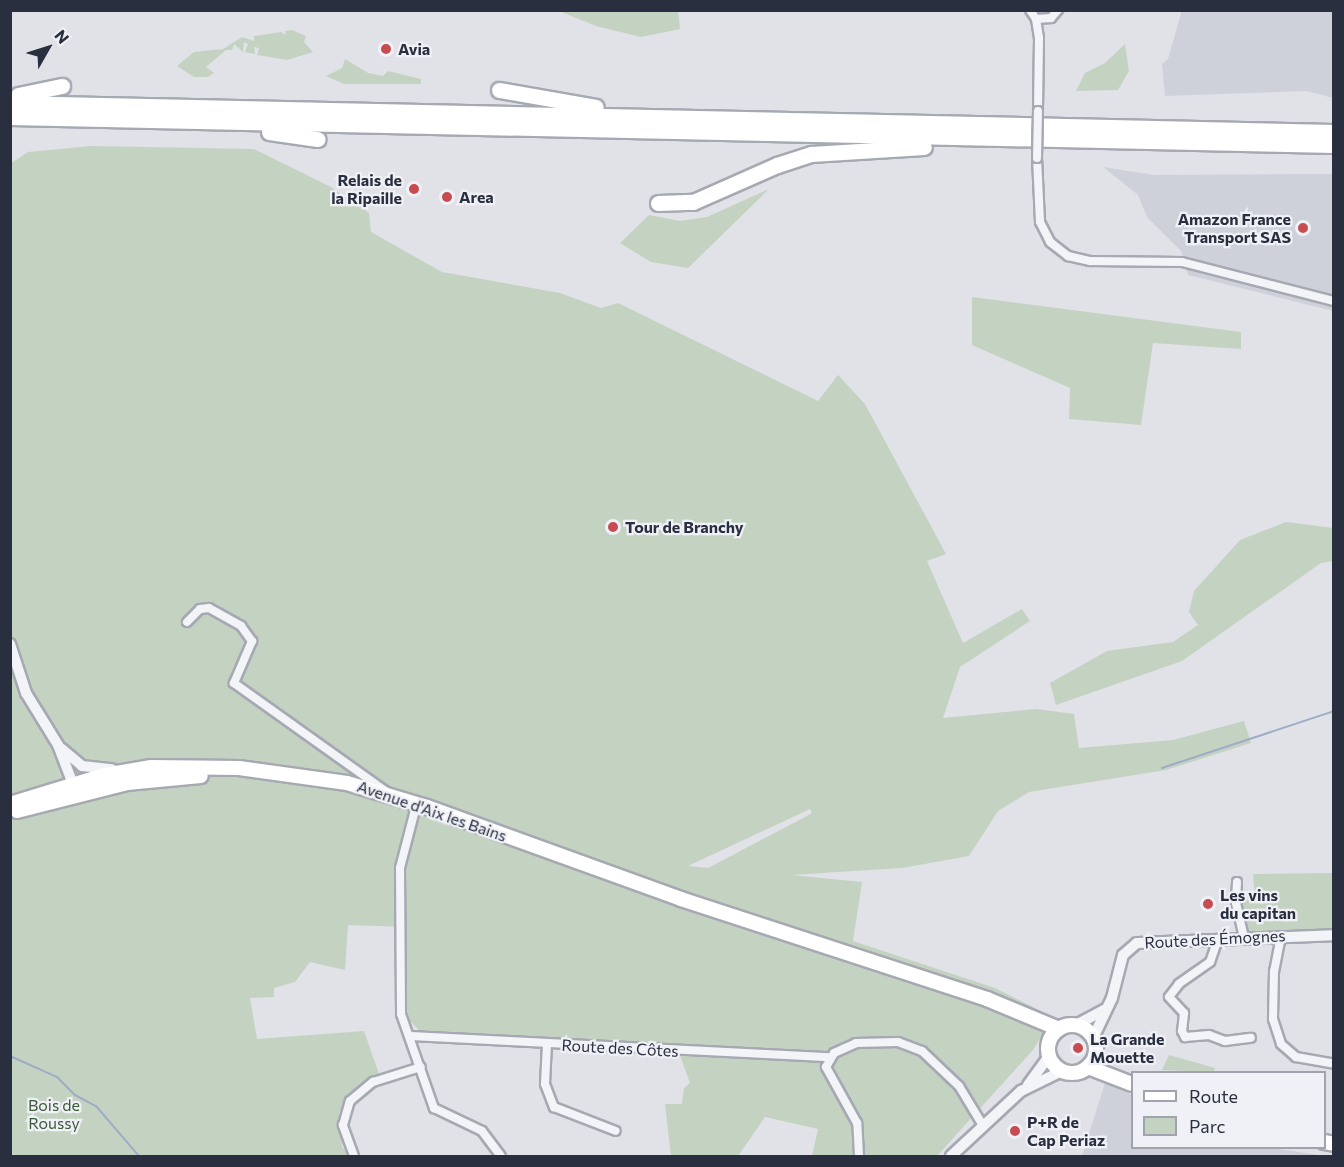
<!DOCTYPE html>
<html>
<head>
<meta charset="utf-8">
<style>
	body { margin:0 }
	#map { position:relative; width:1344px; height:1167px; overflow:hidden; background:#e0e2e8; font-family:Commissioner,sans-serif }
	div>[style] { position:absolute }
	.built>* { inset:0; background:#ced1da }
	.green>* { inset:0; background:#c4d2c2 }
	.stream>* { height:2px; margin:-1px; padding:0 1px; transform-origin:1px; border-radius:1px; background:#9dadc6 }
	.roads { filter:drop-shadow(2px 0 #a6a9b2) drop-shadow(-2px 0 #a6a9b2) drop-shadow(0 2px #a6a9b2) drop-shadow(0 -2px #a6a9b2) }
	.minor>* { height:8px; margin:-4px; padding:0 4px; transform-origin:4px; border-radius:4px; background:#f3f4f7 }
	.tertiary>* { height:10px; margin:-5px; padding:0 5px; transform-origin:5px; border-radius:5px; background:#f3f4f7 }
	.primary>* { height:14px; margin:-7px; padding:0 7px; transform-origin:7px; border-radius:7px; background:#fff }
	.primary>.ring { margin:-7px; padding:0; box-sizing:content-box; background:none; border:14px solid #fff; border-radius:50% }
	.motorway>* { height:15px; margin:-7.5px; padding:0 7.5px; transform-origin:7.5px; border-radius:7.5px; background:#fff }
	.bridges { filter:drop-shadow(2px 0 #a6a9b2) drop-shadow(-2px 0 #a6a9b2) drop-shadow(0 2px #a6a9b2) drop-shadow(0 -2px #a6a9b2) }
	.minor-bridge>* { height:8px; margin:-4px; padding:0 4px; transform-origin:4px; border-radius:4px; background:#f3f4f7 }
	.dots>* { width:16px; height:16px; translate:-50% -50%; box-sizing:border-box; border:3px solid #eff1f6; border-radius:50% }
	span { translate:-50% -50%; white-space:nowrap; text-align:center; line-height:1.15; -webkit-text-stroke:4.5px #eff1f6; paint-order:stroke }
	.poi-label { font-size:16px; color:#2a2f3f; font-weight:700 }
	.left { translate:0 -50%; text-align:left }
	.right { translate:-100% -50%; text-align:right }
	.street-label { font-size:16px; color:#2a2f3f }
	.park-label { font-size:16px; color:#3a5a38 }
	.frame { position:absolute; inset:0; border:12px solid #2a2f3f; pointer-events:none }
	.legend { position:absolute; left:1131px; top:1071px; width:195px; height:78px; box-sizing:border-box; background:#eff1f6; border:2px solid #a0a3ad; margin:0; padding:8px 10px; list-style:none; font-size:18px; color:#2a2f3f }
	.legend li { display:flex; align-items:center; gap:12px; height:30px }
	.legend b { width:30px; border:2px solid #a0a3ad }
	.north { position:absolute; left:18px; top:18px; width:60px; height:60px; -webkit-text-stroke:4px #eff1f6; paint-order:stroke; rotate:51deg; font-size:16px; font-weight:700; line-height:24px; text-align:center; color:#2a2f3f }
	.north::after { content:''; display:block; margin:auto; width:21px; height:27px; background:#2a2f3f; clip-path:polygon(50% 0,100% 100%,50% 72%,0 100%) }
</style>
</head>
<body>
<div id="map">
	<div class="built">
		<i style="clip-path:polygon(1182px 10px,1333px 11px,1333px 98px,1307px 91px,1165px 96px,1162px 64px,1168px 59px)"></i>
		<i style="clip-path:polygon(1103px 167px,1154px 175px,1333px 174px,1333px 311px,1188px 275px,1181px 251px,1147px 217px,1138px 195px)"></i>
		<i style="clip-path:polygon(1105px 1083px,1132px 1095px,1132px 1148px,1272px 1148px,1326px 1156px,1082px 1156px)"></i>
	</div>
	<div class="green">
		<i style="clip-path:polygon(559px 11px,678px 11px,680px 29px,641px 37px,596px 26px)"></i>
		<i style="clip-path:polygon(292px 30px,306px 36px,304px 42px,313px 52px,287px 60px,257px 55px,259px 48px,254px 47px,255px 54px,245px 52px,248px 44px,244px 42px,243px 52px,234px 44px,232px 50px,226px 50px,206px 67px,214px 73px,208px 77px,194px 77px,177px 66px,194px 52px,223px 49px,242px 37px,254px 41px,254px 36px,281px 32px,286px 35px,285px 31px)"></i>
		<i style="clip-path:polygon(1125px 44px,1129px 71px,1118px 90px,1076px 91px,1085px 73px,1105px 63px)"></i>
		<i style="clip-path:polygon(345px 59px,368px 73px,383px 76px,388px 71px,421px 79px,421px 84px,344px 84px,326px 76px,342px 68px)"></i>
		<i style="clip-path:polygon(evenodd,92px 146px,254px 149px,331px 187px,369px 213px,371px 232px,442px 272px,560px 293px,601px 308px,618px 303px,818px 401px,838px 375px,865px 404px,946px 554px,927px 561px,963px 643px,1022px 609px,1030px 621px,960px 667px,943px 718px,1036px 709px,1074px 714px,1079px 748px,1173px 740px,1244px 721px,1251px 743px,1166px 770px,1029px 792px,998px 811px,969px 856px,902px 868px,791px 875px,862px 882px,853px 941px,995px 988px,1053px 1017px,1033px 1050px,937px 1156px,812px 1156px,818px 1129px,765px 1117px,738px 1156px,671px 1156px,665px 1104px,682px 1104px,684px 1088px,690px 1083px,677px 1047px,421px 1032px,409px 1020px,402px 984px,407px 927px,348px 925px,345px 970px,310px 962px,295px 982px,274px 988px,274px 997px,250px 998px,257px 1039px,364px 1031px,379px 1074px,359px 1085px,347px 1096px,339px 1113px,342px 1146px,348px 1156px,11px 1156px,10px 164px,28px 152px,92px 146px,810px 809px,812px 813px,805px 817px,708px 868px,688px 866px,810px 809px)"></i>
		<i style="clip-path:polygon(769px 189px,688px 268px,651px 262px,620px 243px,649px 215px,680px 221px,707px 217px)"></i>
		<i style="clip-path:polygon(972px 297px,1241px 332px,1241px 349px,1153px 343px,1141px 425px,1069px 419px,1070px 388px,972px 345px)"></i>
		<i style="clip-path:polygon(1286px 522px,1333px 528px,1333px 561px,1321px 563px,1182px 661px,1056px 705px,1050px 683px,1107px 651px,1173px 642px,1198px 625px,1189px 612px,1194px 591px,1240px 540px)"></i>
		<i style="clip-path:polygon(1333px 873px,1333px 930px,1247px 933px,1239px 900px,1255px 900px,1253px 874px)"></i>
		<i style="clip-path:polygon(1169px 1055px,1215px 1068px,1214px 1072px,1162px 1070px)"></i>
	</div>
	<div class="stream">
		<i style="left:1162px;top:768px;width:181px;rotate:-18.3deg"></i>
		<i style="left:10px;top:1056px;width:51px;rotate:24.1deg"></i>
		<i style="left:57px;top:1077px;width:25px;rotate:45deg"></i>
		<i style="left:75px;top:1095px;width:24px;rotate:28deg"></i>
		<i style="left:96px;top:1106px;width:66px;rotate:49.3deg"></i>
	</div>
	<div class="roads">
		<div class="minor">
			<i style="left:1030px;top:10px;width:11px;rotate:56deg"></i>
			<i style="left:1036px;top:19px;width:19px;rotate:81deg"></i>
			<i style="left:1039px;top:38px;width:73px;rotate:90.8deg"></i>
			<i style="left:1036px;top:19px;width:15px;rotate:-4deg"></i>
			<i style="left:1051px;top:18px;width:11px;rotate:-49deg"></i>
			<i style="left:1037px;top:158px;width:64px;rotate:87.3deg"></i>
			<i style="left:1040px;top:222px;width:22px;rotate:63deg"></i>
			<i style="left:1050px;top:242px;width:23px;rotate:38deg"></i>
			<i style="left:1068px;top:256px;width:23px;rotate:13deg"></i>
			<i style="left:1090px;top:261px;width:92px;rotate:0.6deg"></i>
			<i style="left:1182px;top:262px;width:157px;rotate:14.4deg"></i>
			<i style="left:187px;top:622px;width:18px;rotate:-45deg"></i>
			<i style="left:200px;top:609px;width:9px;rotate:-6deg"></i>
			<i style="left:209px;top:608px;width:37px;rotate:29deg"></i>
			<i style="left:241px;top:626px;width:19px;rotate:54deg"></i>
			<i style="left:252px;top:641px;width:46px;rotate:113.2deg"></i>
			<i style="left:234px;top:683px;width:188px;rotate:35.5deg"></i>
			<i style="left:415px;top:810px;width:60px;rotate:104.5deg"></i>
			<i style="left:400px;top:868px;width:146px;rotate:89.6deg"></i>
			<i style="left:401px;top:1014px;width:100px;rotate:70.7deg"></i>
			<i style="left:434px;top:1108px;width:53px;rotate:25.6deg"></i>
			<i style="left:482px;top:1131px;width:31px;rotate:53deg"></i>
			<i style="left:1237px;top:882px;width:21px;rotate:93deg"></i>
			<i style="left:1236px;top:903px;width:36px;rotate:77deg"></i>
			<i style="left:1281px;top:936px;width:36px;rotate:101deg"></i>
			<i style="left:1274px;top:971px;width:48px;rotate:91.2deg"></i>
			<i style="left:1273px;top:1019px;width:26px;rotate:72deg"></i>
			<i style="left:1281px;top:1044px;width:20px;rotate:41deg"></i>
			<i style="left:1296px;top:1057px;width:39px;rotate:10deg"></i>
			<i style="left:1218px;top:939px;width:24px;rotate:109deg"></i>
			<i style="left:1210px;top:962px;width:38px;rotate:145deg"></i>
			<i style="left:1179px;top:984px;width:16px;rotate:128deg"></i>
			<i style="left:1169px;top:997px;width:22px;rotate:47deg"></i>
			<i style="left:1184px;top:1013px;width:18px;rotate:96deg"></i>
			<i style="left:1182px;top:1031px;width:7px;rotate:63deg"></i>
			<i style="left:1185px;top:1037px;width:24px;rotate:-5deg"></i>
			<i style="left:1209px;top:1035px;width:17px;rotate:21deg"></i>
			<i style="left:1225px;top:1041px;width:26px;rotate:-7deg"></i>
			<i style="left:410px;top:1036px;width:421px;rotate:2.9deg"></i>
			<i style="left:547px;top:1044px;width:40px;rotate:92.9deg"></i>
			<i style="left:545px;top:1084px;width:25px;rotate:69deg"></i>
			<i style="left:554px;top:1107px;width:66px;rotate:21.2deg"></i>
			<i style="left:354px;top:1156px;width:33px;rotate:-110deg"></i>
			<i style="left:343px;top:1125px;width:25px;rotate:-74deg"></i>
			<i style="left:350px;top:1101px;width:30px;rotate:-40deg"></i>
			<i style="left:373px;top:1082px;width:50px;rotate:-17.4deg"></i>
			<i style="left:859px;top:1156px;width:33px;rotate:-93deg"></i>
			<i style="left:857px;top:1123px;width:64px;rotate:-119deg"></i>
			<i style="left:826px;top:1067px;width:16px;rotate:-60deg"></i>
			<i style="left:834px;top:1053px;width:24px;rotate:-24deg"></i>
			<i style="left:856px;top:1043px;width:42px;rotate:-1.4deg"></i>
			<i style="left:898px;top:1042px;width:26px;rotate:21deg"></i>
			<i style="left:922px;top:1051px;width:51px;rotate:43.4deg"></i>
			<i style="left:959px;top:1086px;width:44px;rotate:58.8deg"></i>
		</div>
		<div class="tertiary">
			<i style="left:10px;top:644px;width:52px;rotate:71.9deg"></i>
			<i style="left:26px;top:693px;width:61px;rotate:58.4deg"></i>
			<i style="left:58px;top:745px;width:42px;rotate:69deg"></i>
			<i style="left:62px;top:749px;width:26px;rotate:40deg"></i>
			<i style="left:82px;top:766px;width:30px;rotate:6deg"></i>
			<i style="left:1076px;top:1025px;width:34px;rotate:-28deg"></i>
			<i style="left:1093px;top:1038px;width:44px;rotate:-64.6deg"></i>
			<i style="left:1112px;top:998px;width:44px;rotate:-75.7deg"></i>
			<i style="left:1123px;top:955px;width:18px;rotate:-41deg"></i>
			<i style="left:1137px;top:943px;width:197px;rotate:-2.3deg"></i>
			<i style="left:1028px;top:1085px;width:36px;rotate:-54deg"></i>
			<i style="left:951px;top:1156px;width:96px;rotate:-42.9deg"></i>
			<i style="left:1021px;top:1091px;width:46px;rotate:-26deg"></i>
		</div>
		<div class="primary">
			<i style="left:10px;top:804px;width:99px;rotate:-17deg"></i>
			<i style="left:105px;top:775px;width:47px;rotate:-9.9deg"></i>
			<i style="left:151px;top:767px;width:88px;rotate:0.7deg"></i>
			<i style="left:239px;top:768px;width:109px;rotate:7.9deg"></i>
			<i style="left:347px;top:783px;width:84px;rotate:16.7deg"></i>
			<i style="left:427px;top:807px;width:270px;rotate:19.9deg"></i>
			<i style="left:681px;top:899px;width:322px;rotate:18.1deg"></i>
			<i style="left:987px;top:999px;width:78px;rotate:22.6deg"></i>
			<i style="left:17px;top:811px;width:114px;rotate:-14.3deg"></i>
			<i style="left:127px;top:783px;width:74px;rotate:-5.4deg"></i>
			<i class="ring" style="left:1048px;top:1025px;width:34px;height:34px"></i>
			<i style="left:1088px;top:1067px;width:47px;rotate:21.1deg"></i>
			<i style="left:1324px;top:1142px;width:10px;rotate:11deg"></i>
		</div>
		<div class="motorway">
			<i style="left:499px;top:90px;width:98px;rotate:9.9deg"></i>
			<i style="left:18px;top:95px;width:45px;rotate:-11.6deg"></i>
			<i style="left:10px;top:103px;width:1324px;rotate:1.25deg"></i>
			<i style="left:10px;top:117px;width:1324px;rotate:1.21deg"></i>
			<i style="left:269px;top:132px;width:49px;rotate:8.3deg"></i>
			<i style="left:658px;top:203px;width:35px;rotate:-2deg"></i>
			<i style="left:693px;top:202px;width:92px;rotate:-23.8deg"></i>
			<i style="left:777px;top:165px;width:36px;rotate:-18deg"></i>
			<i style="left:811px;top:154px;width:113px;rotate:-3.5deg"></i>
		</div>
	</div>
	<div class="bridges">
		<div class="minor-bridge">
			<i style="left:1037px;top:158px;width:47px;rotate:-88.8deg"></i>
		</div>
	</div>
	<div class="dots">
		<i style="left:386px;top:49px;background:#c74c51"></i>
		<i style="left:414px;top:189px;background:#c74c51"></i>
		<i style="left:447px;top:197px;background:#c74c51"></i>
		<i style="left:1303px;top:228px;background:#c74c51"></i>
		<i style="left:613px;top:527px;background:#c74c51"></i>
		<i style="left:1208px;top:904px;background:#c74c51"></i>
		<i style="left:1078px;top:1048px;background:#c74c51"></i>
		<i style="left:1015px;top:1131px;background:#c74c51"></i>
	</div>
	<div class="poi-label">
		<span class="left" style="left:398px;top:49px">Avia</span>
		<span class="right" style="left:402px;top:189px">Relais de<br>la Ripaille</span>
		<span class="left" style="left:459px;top:197px">Area</span>
		<span class="right" style="left:1291px;top:228px">Amazon France<br>Transport SAS</span>
		<span class="left" style="left:625px;top:527px">Tour de Branchy</span>
		<span class="left" style="left:1220px;top:904px">Les vins<br>du capitan</span>
		<span class="left" style="left:1090px;top:1048px">La Grande<br>Mouette</span>
		<span class="left" style="left:1027px;top:1131px">P+R de<br>Cap Periaz</span>
	</div>
	<div class="street-label">
		<span style="left:432px;top:811px;rotate:19deg">Avenue d'Aix les Bains</span>
		<span style="left:1215px;top:939px;rotate:-3deg">Route des Émognes</span>
		<span style="left:620px;top:1048px;rotate:3deg">Route des Côtes</span>
	</div>
	<div class="park-label">
		<span style="left:54px;top:1114px">Bois de<br>Roussy</span>
	</div>
	<div class="frame"></div>
	<ul class="legend">
	<li><b style="height:8px;background:#fff"></b>Route</li>
	<li><b style="height:16px;background:#c4d2c2"></b>Parc</li>
	</ul>
	<div class="north">N</div>
</div>
</body>
</html>
